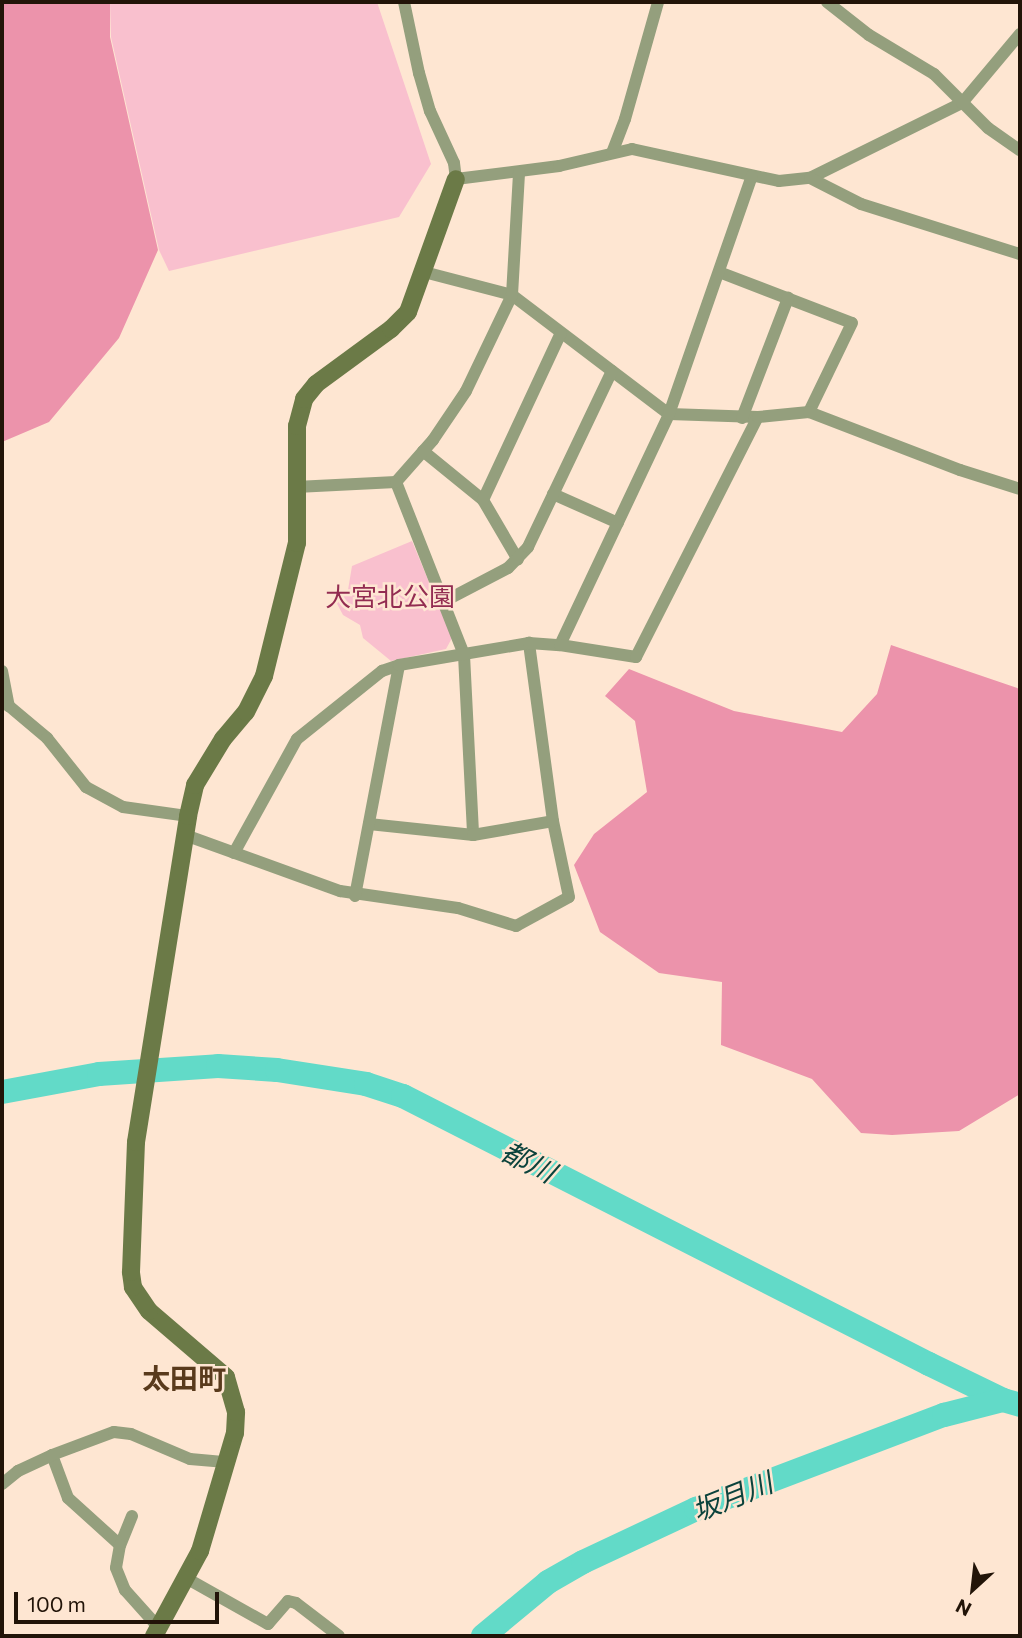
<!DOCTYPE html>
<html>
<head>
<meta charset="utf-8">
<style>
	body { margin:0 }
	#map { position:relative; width:1022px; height:1638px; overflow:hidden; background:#fee6d2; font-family:Commissioner,"Noto Sans JP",sans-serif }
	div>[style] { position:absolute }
	.green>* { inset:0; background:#f9c0ce }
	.forest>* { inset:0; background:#ec93ab }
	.river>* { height:24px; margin:-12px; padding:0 12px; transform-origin:12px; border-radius:12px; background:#62dac8 }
	.street>* { height:12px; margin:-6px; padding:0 6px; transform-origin:6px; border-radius:6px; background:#949f7d }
	.secondary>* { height:18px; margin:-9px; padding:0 9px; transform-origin:9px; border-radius:9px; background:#6b7a47 }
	span { translate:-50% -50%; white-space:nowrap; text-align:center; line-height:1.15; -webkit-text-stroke:5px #fee6d2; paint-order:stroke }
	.park-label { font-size:26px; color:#932c51 }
	.water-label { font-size:28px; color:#0b433c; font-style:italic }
	.neighbourhood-label { font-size:28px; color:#593a1c; font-weight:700 }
	.frame { position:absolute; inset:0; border:4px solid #221408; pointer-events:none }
	.north { position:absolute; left:938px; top:1554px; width:70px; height:70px; -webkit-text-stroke:5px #fee6d2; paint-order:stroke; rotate:207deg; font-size:19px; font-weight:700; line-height:28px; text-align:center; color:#221408 }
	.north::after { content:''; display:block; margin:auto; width:24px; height:32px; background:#221408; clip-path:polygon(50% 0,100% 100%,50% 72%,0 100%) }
	.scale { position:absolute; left:14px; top:1592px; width:205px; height:32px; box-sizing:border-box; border:4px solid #221408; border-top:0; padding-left:9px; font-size:21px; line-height:24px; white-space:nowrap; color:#221408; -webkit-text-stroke:5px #fee6d2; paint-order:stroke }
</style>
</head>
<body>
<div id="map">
	<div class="green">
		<i style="clip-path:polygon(110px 2px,377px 2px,431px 164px,399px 217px,169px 271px,159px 250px,111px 37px)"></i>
		<i style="clip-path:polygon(412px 541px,452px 638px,446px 649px,391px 661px,363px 638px,360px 625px,343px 615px,334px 598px,348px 590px,352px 566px)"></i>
	</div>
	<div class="forest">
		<i style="clip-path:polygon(2px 2px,110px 2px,110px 37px,158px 250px,119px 338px,49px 422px,2px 442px)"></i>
		<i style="clip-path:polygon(891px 645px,1020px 689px,1020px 1094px,959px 1131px,892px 1135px,861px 1133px,812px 1079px,721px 1045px,722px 982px,659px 973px,600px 932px,574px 865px,594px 834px,647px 792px,635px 721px,605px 696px,629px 669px,734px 711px,842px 732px,877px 694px)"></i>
	</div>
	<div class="river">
		<i style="left:2px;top:1092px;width:99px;rotate:-10.5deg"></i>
		<i style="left:99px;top:1074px;width:119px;rotate:-3.8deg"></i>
		<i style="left:218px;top:1066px;width:59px;rotate:3.9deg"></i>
		<i style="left:277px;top:1070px;width:90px;rotate:8.9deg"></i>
		<i style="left:366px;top:1084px;width:39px;rotate:18deg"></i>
		<i style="left:403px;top:1096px;width:590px;rotate:27deg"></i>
		<i style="left:929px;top:1364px;width:82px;rotate:25.9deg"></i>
		<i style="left:1003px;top:1400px;width:18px;rotate:16deg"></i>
		<i style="left:483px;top:1636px;width:85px;rotate:-39.7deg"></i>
		<i style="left:548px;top:1582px;width:40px;rotate:-29.7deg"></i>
		<i style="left:583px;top:1562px;width:125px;rotate:-25.1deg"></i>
		<i style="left:696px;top:1509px;width:265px;rotate:-20.8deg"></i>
		<i style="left:944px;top:1415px;width:61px;rotate:-14.3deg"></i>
	</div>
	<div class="street">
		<i style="left:404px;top:2px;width:73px;rotate:78.1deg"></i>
		<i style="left:419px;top:73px;width:40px;rotate:74deg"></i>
		<i style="left:430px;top:111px;width:57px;rotate:65.2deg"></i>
		<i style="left:454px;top:163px;width:16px;rotate:83deg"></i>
		<i style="left:456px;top:179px;width:104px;rotate:-7.2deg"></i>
		<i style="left:559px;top:166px;width:75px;rotate:-13.1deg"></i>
		<i style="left:632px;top:149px;width:150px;rotate:12.3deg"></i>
		<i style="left:779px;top:181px;width:31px;rotate:-6deg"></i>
		<i style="left:810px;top:178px;width:169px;rotate:-26.3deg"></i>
		<i style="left:962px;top:103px;width:90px;rotate:-50deg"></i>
		<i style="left:827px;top:2px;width:53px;rotate:38.2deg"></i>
		<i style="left:869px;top:35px;width:76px;rotate:31deg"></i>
		<i style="left:934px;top:74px;width:76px;rotate:45deg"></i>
		<i style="left:988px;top:128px;width:39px;rotate:35deg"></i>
		<i style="left:612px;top:153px;width:36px;rotate:-69deg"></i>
		<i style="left:625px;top:119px;width:122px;rotate:-74.2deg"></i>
		<i style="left:810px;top:178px;width:57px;rotate:27deg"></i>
		<i style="left:861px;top:204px;width:167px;rotate:17.5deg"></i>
		<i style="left:424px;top:272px;width:91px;rotate:14.6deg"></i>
		<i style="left:512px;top:295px;width:197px;rotate:37.2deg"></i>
		<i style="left:669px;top:414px;width:89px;rotate:1.9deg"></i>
		<i style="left:719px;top:272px;width:142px;rotate:21deg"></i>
		<i style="left:852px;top:323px;width:99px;rotate:115.8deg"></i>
		<i style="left:742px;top:418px;width:129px;rotate:-69deg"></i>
		<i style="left:423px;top:451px;width:77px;rotate:39.2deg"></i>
		<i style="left:483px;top:500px;width:69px;rotate:59.7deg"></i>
		<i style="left:396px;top:482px;width:186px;rotate:68.5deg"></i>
		<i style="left:464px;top:655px;width:180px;rotate:87.1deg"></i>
		<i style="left:296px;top:487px;width:100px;rotate:-2.9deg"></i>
		<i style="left:396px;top:482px;width:56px;rotate:-48.6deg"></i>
		<i style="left:433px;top:440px;width:59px;rotate:-56deg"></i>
		<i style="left:466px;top:391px;width:106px;rotate:-64.4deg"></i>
		<i style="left:512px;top:295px;width:123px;rotate:-86.7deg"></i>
		<i style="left:553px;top:494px;width:71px;rotate:24deg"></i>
		<i style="left:483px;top:500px;width:184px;rotate:-65deg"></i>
		<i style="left:443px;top:602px;width:73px;rotate:-27.6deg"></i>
		<i style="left:508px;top:568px;width:29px;rotate:-46deg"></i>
		<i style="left:528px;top:547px;width:195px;rotate:-64.5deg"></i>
		<i style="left:560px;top:645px;width:255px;rotate:-64.7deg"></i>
		<i style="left:669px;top:414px;width:252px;rotate:-70.8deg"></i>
		<i style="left:2px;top:671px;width:36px;rotate:79deg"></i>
		<i style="left:9px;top:706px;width:50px;rotate:40.1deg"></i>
		<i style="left:47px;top:738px;width:63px;rotate:51.5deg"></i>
		<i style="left:86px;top:787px;width:42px;rotate:28.4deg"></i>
		<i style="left:123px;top:807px;width:66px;rotate:7.9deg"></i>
		<i style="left:369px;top:824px;width:105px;rotate:6deg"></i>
		<i style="left:473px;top:835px;width:81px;rotate:-9.9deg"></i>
		<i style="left:185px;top:835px;width:165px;rotate:19.9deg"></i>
		<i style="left:340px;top:891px;width:119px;rotate:8.2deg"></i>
		<i style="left:458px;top:908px;width:61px;rotate:17.2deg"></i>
		<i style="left:516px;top:926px;width:60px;rotate:-28.7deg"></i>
		<i style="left:569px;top:897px;width:78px;rotate:-101.9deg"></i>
		<i style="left:553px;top:821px;width:180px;rotate:-97.7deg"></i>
		<i style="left:234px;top:853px;width:130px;rotate:-61.1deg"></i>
		<i style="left:297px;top:739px;width:109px;rotate:-38.7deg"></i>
		<i style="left:382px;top:671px;width:18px;rotate:-19deg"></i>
		<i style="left:355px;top:896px;width:235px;rotate:-79.2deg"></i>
		<i style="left:399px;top:665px;width:132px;rotate:-9.6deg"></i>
		<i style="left:529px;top:643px;width:31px;rotate:4deg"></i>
		<i style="left:560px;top:645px;width:77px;rotate:9deg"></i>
		<i style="left:636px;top:657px;width:269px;rotate:-63.1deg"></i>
		<i style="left:758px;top:417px;width:51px;rotate:-5.6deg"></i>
		<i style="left:809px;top:412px;width:162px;rotate:21deg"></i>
		<i style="left:960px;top:470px;width:63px;rotate:17.6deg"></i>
		<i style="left:52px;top:1455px;width:46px;rotate:69.6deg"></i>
		<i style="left:68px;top:1498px;width:70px;rotate:42.1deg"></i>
		<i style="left:2px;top:1484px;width:21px;rotate:-39deg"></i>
		<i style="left:18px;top:1471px;width:38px;rotate:-25deg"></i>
		<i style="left:52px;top:1455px;width:66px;rotate:-20.4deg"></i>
		<i style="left:114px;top:1432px;width:17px;rotate:7deg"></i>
		<i style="left:131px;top:1434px;width:64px;rotate:23deg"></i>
		<i style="left:190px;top:1459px;width:36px;rotate:5deg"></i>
		<i style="left:132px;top:1516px;width:31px;rotate:112deg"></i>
		<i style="left:120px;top:1545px;width:23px;rotate:100deg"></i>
		<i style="left:116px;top:1568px;width:24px;rotate:68deg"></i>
		<i style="left:125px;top:1590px;width:51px;rotate:48.2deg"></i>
		<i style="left:186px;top:1578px;width:94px;rotate:29.3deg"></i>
		<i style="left:268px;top:1624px;width:30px;rotate:-49deg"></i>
		<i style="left:288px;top:1601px;width:8px;rotate:14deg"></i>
		<i style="left:296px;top:1603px;width:54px;rotate:37.5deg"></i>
	</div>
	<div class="secondary">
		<i style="left:154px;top:1636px;width:97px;rotate:-61.6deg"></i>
		<i style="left:200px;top:1551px;width:123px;rotate:-73.5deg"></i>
		<i style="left:235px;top:1433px;width:21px;rotate:-87deg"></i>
		<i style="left:236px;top:1412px;width:36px;rotate:-106deg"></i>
		<i style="left:226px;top:1377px;width:101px;rotate:-139.4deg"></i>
		<i style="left:149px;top:1311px;width:29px;rotate:-124deg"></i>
		<i style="left:133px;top:1287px;width:15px;rotate:-98deg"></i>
		<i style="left:131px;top:1272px;width:130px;rotate:-87.8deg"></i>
		<i style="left:136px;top:1142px;width:330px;rotate:-80.9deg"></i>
		<i style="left:188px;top:816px;width:32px;rotate:-77deg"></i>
		<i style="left:195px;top:785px;width:54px;rotate:-58.7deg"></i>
		<i style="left:223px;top:739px;width:35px;rotate:-50deg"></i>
		<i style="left:246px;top:712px;width:40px;rotate:-63.4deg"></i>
		<i style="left:264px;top:676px;width:137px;rotate:-76.1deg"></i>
		<i style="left:297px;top:543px;width:117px;rotate:-90deg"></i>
		<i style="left:297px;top:426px;width:28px;rotate:-75deg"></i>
		<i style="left:304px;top:399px;width:19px;rotate:-51deg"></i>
		<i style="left:316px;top:384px;width:93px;rotate:-36.3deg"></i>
		<i style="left:391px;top:329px;width:24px;rotate:-45deg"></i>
		<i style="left:408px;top:312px;width:141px;rotate:-70.2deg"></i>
	</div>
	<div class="park-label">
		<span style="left:390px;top:596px">大宮北公園</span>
	</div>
	<div class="water-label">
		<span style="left:529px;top:1161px;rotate:27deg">都川</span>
		<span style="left:732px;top:1496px;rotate:-22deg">坂月川</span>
	</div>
	<div class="neighbourhood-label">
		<span style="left:184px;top:1378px">太田町</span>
	</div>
	<div class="frame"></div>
	<div class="north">N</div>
	<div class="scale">100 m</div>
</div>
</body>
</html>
